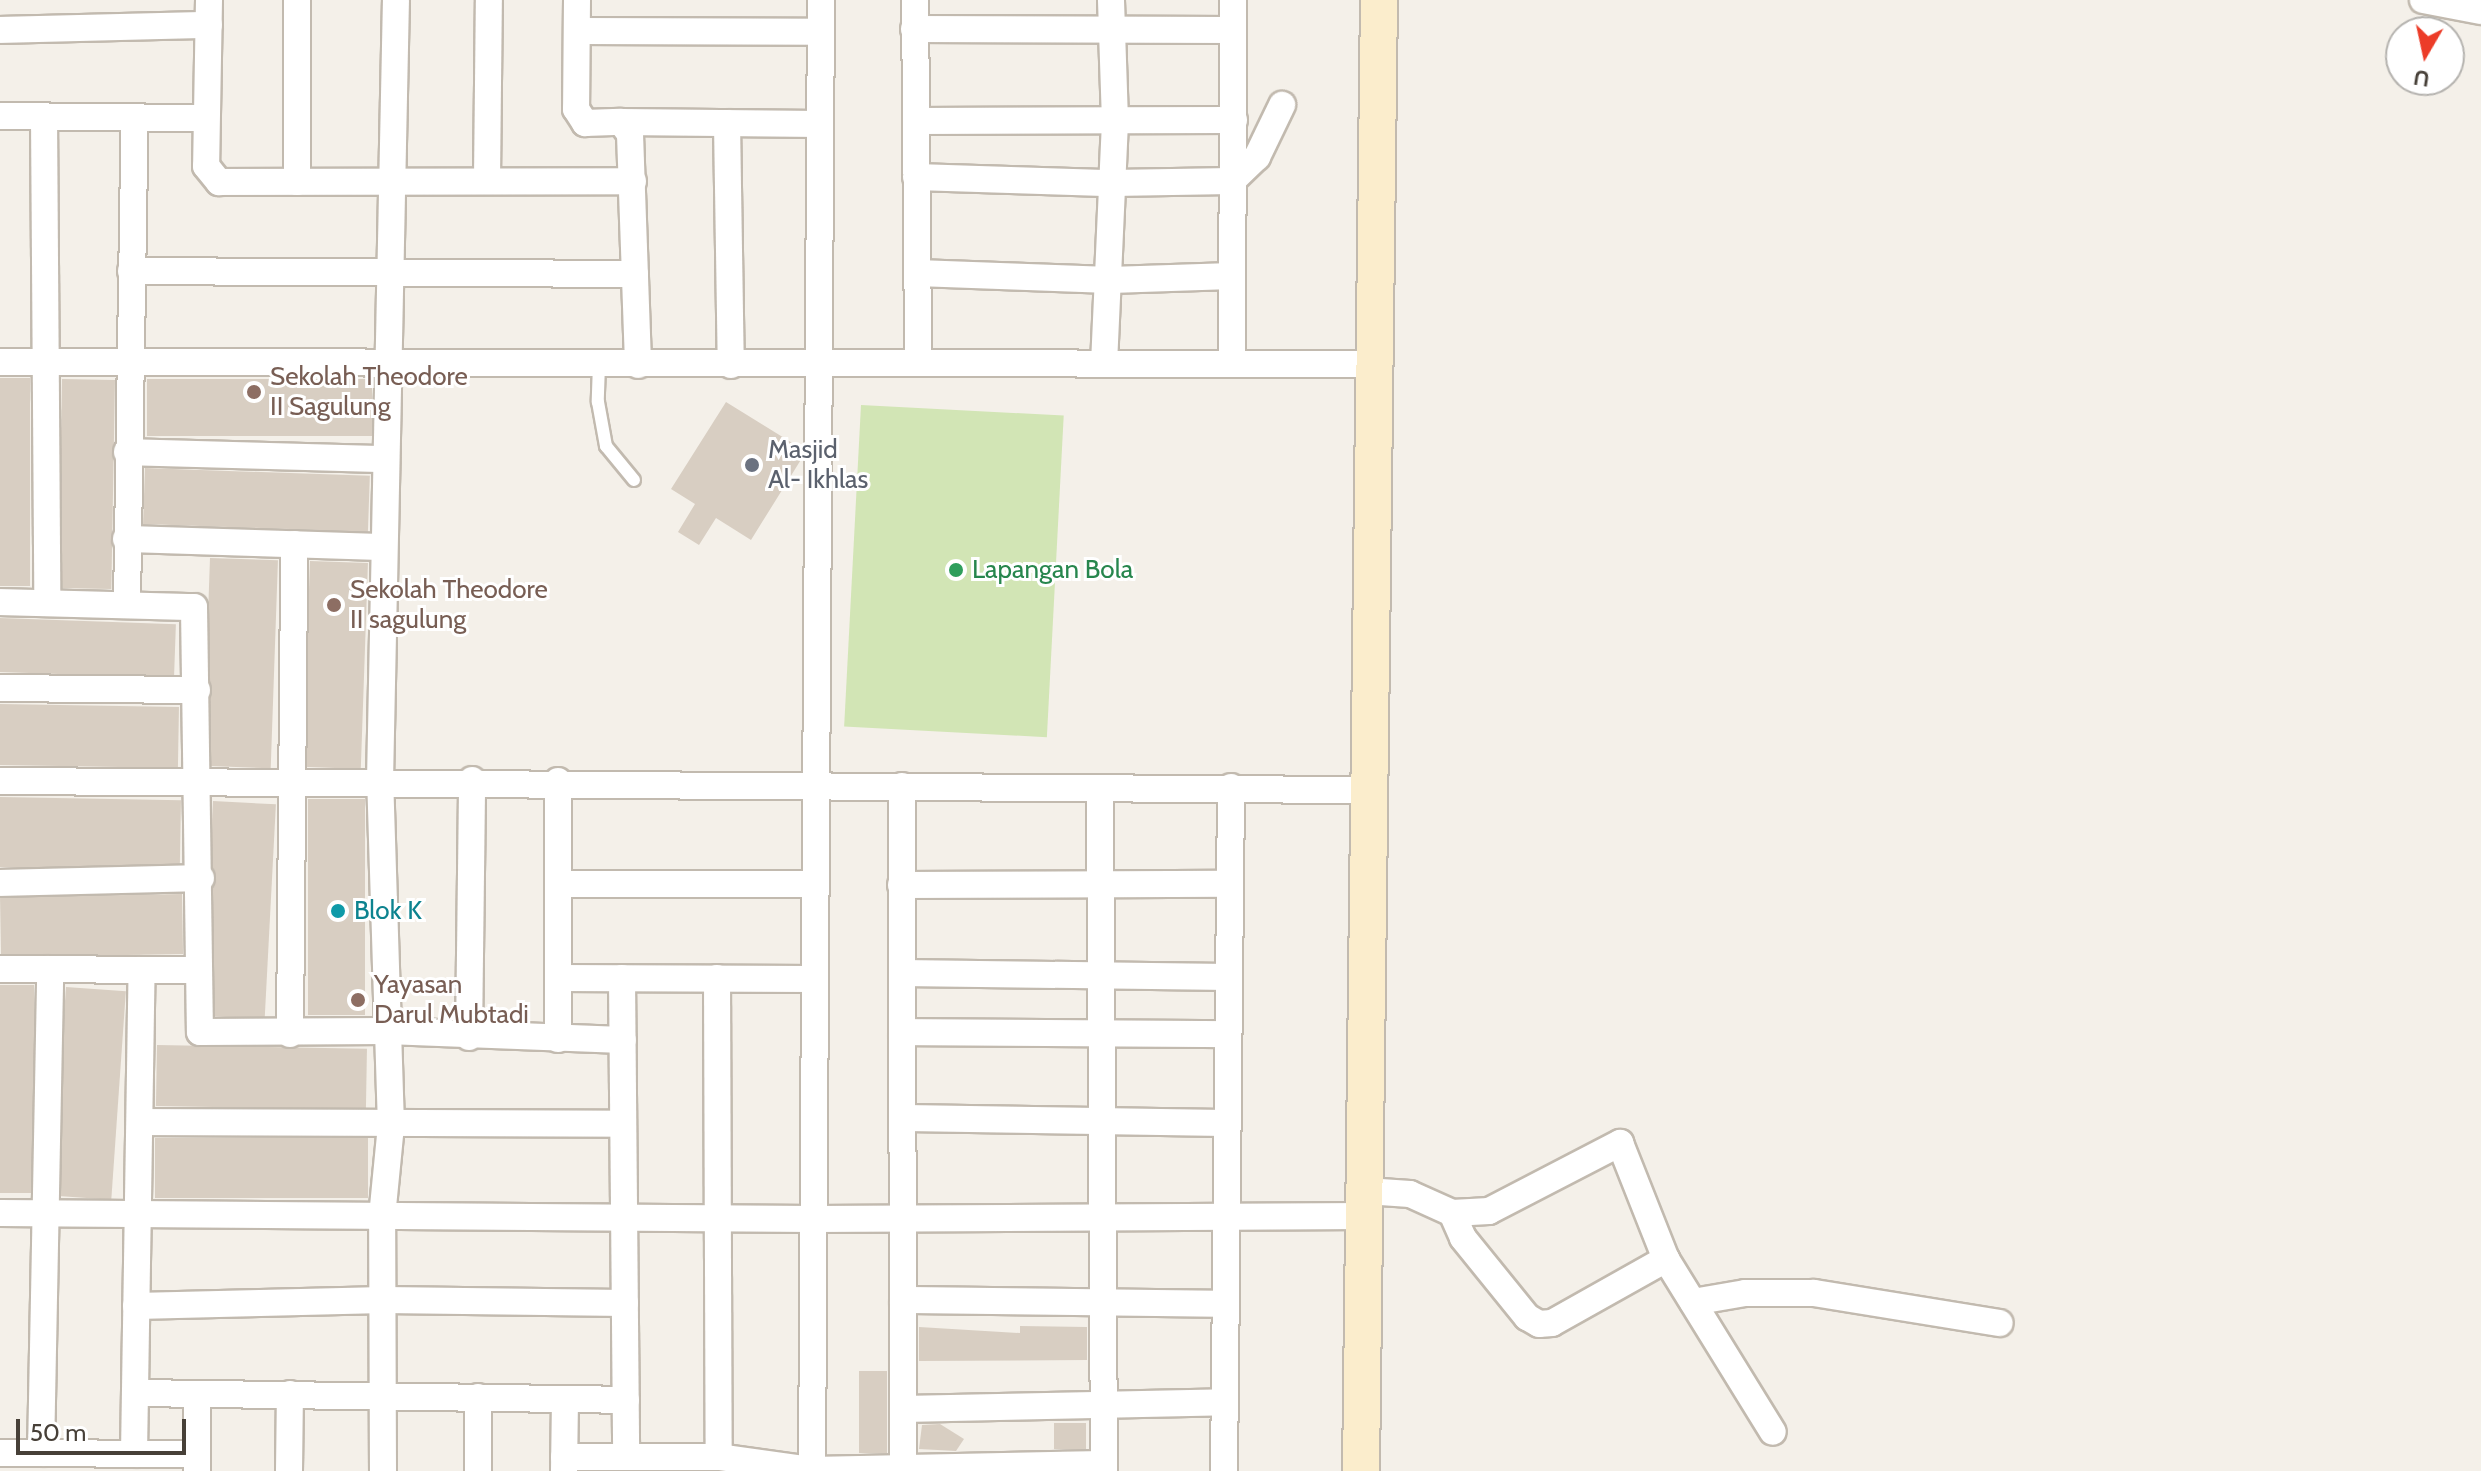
<!DOCTYPE html>
<html>
<head>
<meta charset="utf-8">
<style>
	body { margin:0 }
	#map { position:relative; width:2481px; height:1471px; overflow:hidden; background:#f4f0e9; font-family:Cabin,sans-serif }
	div>[style] { position:absolute }
	.green>* { inset:0; background:#d2e5b5; transform-origin:0 0 }
	.building>* { inset:0; background:#d8cec2; transform-origin:0 0 }
	.roads { filter:drop-shadow(2px 0 #c2baaf) drop-shadow(-2px 0 #c2baaf) drop-shadow(0 2px #c2baaf) drop-shadow(0 -2px #c2baaf) }
	.lane>* { height:12px; margin:-6px; padding:0 6px; transform-origin:6px; border-radius:6px; background:#fff }
	.street>* { height:26px; margin:-13px; padding:0 13px; transform-origin:13px; border-radius:13px; background:#fff }
	.secondary>* { height:36px; margin:-18px; padding:0 18px; transform-origin:18px; border-radius:18px; background:#fbedcc }
	.dots>* { width:22px; height:22px; translate:-50% -50%; box-sizing:border-box; border:4px solid #fff; border-radius:50% }
	span { translate:-50% -50%; white-space:nowrap; text-align:center; line-height:1.15; -webkit-text-stroke:6px #fff; paint-order:stroke }
	.education-label { font-size:26px; color:#785e54 }
	.left { translate:0 -50%; text-align:left }
	.worship-label { font-size:26px; color:#5b616d }
	.leisure-label { font-size:26px; color:#27864d }
	.culture-label { font-size:26px; color:#0d838f }
	.north { position:absolute; left:2385px; top:16px; width:80px; height:80px; box-sizing:border-box; background:#fff; border:2px solid #b5b3af; border-radius:50%; rotate:189deg; font-size:22px; font-weight:700; line-height:32px; text-align:center; color:#474038 }
	.north::after { content:''; display:block; margin:auto; width:28px; height:36px; background:#ec3c28; clip-path:polygon(50% 0,100% 100%,50% 72%,0 100%) }
	.scale { position:absolute; left:16px; top:1419px; width:170px; height:36px; box-sizing:border-box; border:4px solid #474038; border-top:0; padding-left:10px; font-size:24px; line-height:28px; white-space:nowrap; color:#474038; -webkit-text-stroke:6px #fff; paint-order:stroke }
</style>
</head>
<body>
<div id="map">
	<div class="green">
		<i style="left:861px;top:405px;width:203px;height:322px;rotate:3deg"></i>
	</div>
	<div class="building">
		<i style="left:0;top:378px;width:30px;height:208px"></i>
		<i style="left:62px;top:379px;width:53px;height:209px;rotate:1deg"></i>
		<i style="left:147px;top:379px;width:225px;height:57px"></i>
		<i style="clip-path:polygon(726px 402px,802px 449px,802px 458px,751px 540px,716px 518px,699px 545px,678px 532px,695px 504px,671px 489px)"></i>
		<i style="left:145px;top:468px;width:225px;height:56px;rotate:2deg"></i>
		<i style="left:210px;top:558px;width:68px;height:208px;rotate:2deg"></i>
		<i style="left:310px;top:561px;width:58px;height:206px;rotate:2deg"></i>
		<i style="left:0;top:618px;width:176px;height:54px;rotate:2deg"></i>
		<i style="left:0;top:704px;width:179px;height:61px;rotate:1deg"></i>
		<i style="left:0;top:797px;width:181px;height:70px;rotate:1deg"></i>
		<i style="left:308px;top:799px;width:57px;height:216px"></i>
		<i style="left:213px;top:801px;width:63px;height:215px;rotate:3deg"></i>
		<i style="left:182px;top:894px;width:60px;height:182px;rotate:89deg"></i>
		<i style="left:0;top:985px;width:34px;height:208px"></i>
		<i style="left:66px;top:987px;width:60px;height:209px;rotate:4deg"></i>
		<i style="left:157px;top:1045px;width:210px;height:61px;rotate:1deg"></i>
		<i style="left:155px;top:1138px;width:213px;height:60px"></i>
		<i style="clip-path:polygon(1020px 1326px,1087px 1327px,1087px 1360px,919px 1361px,919px 1327px,1020px 1333px)"></i>
		<i style="left:859px;top:1371px;width:28px;height:82px"></i>
		<i style="left:1054px;top:1423px;width:32px;height:26px"></i>
		<i style="clip-path:polygon(940px 1424px,964px 1439px,956px 1451px,919px 1449px,922px 1425px)"></i>
	</div>
	<div class="roads">
		<div class="lane">
			<i style="left:599px;top:364px;width:38px;rotate:92deg"></i>
			<i style="left:598px;top:402px;width:45px;rotate:79.7deg"></i>
			<i style="left:606px;top:446px;width:44px;rotate:50.5deg"></i>
		</div>
		<div class="street">
			<i style="left:209px;top:0;width:166px;rotate:91deg"></i>
			<i style="left:206px;top:166px;width:21px;rotate:51deg"></i>
			<i style="left:219px;top:182px;width:414px;rotate:-0.1deg"></i>
			<i style="left:577px;top:0;width:109px;rotate:90.5deg"></i>
			<i style="left:576px;top:109px;width:17px;rotate:57deg"></i>
			<i style="left:585px;top:123px;width:36px;rotate:-2deg"></i>
			<i style="left:621px;top:122px;width:15px;rotate:53deg"></i>
			<i style="left:630px;top:134px;width:231px;rotate:88deg"></i>
			<i style="left:915px;top:0;width:361px;rotate:89.5deg"></i>
			<i style="left:2423px;top:0;width:59px;rotate:10.7deg"></i>
			<i style="left:914px;top:29px;width:318px;rotate:0.2deg"></i>
			<i style="left:0;top:30px;width:209px;rotate:-1.4deg"></i>
			<i style="left:577px;top:31px;width:244px;rotate:0.2deg"></i>
			<i style="left:0;top:116px;width:204px;rotate:0.6deg"></i>
			<i style="left:44px;top:117px;width:486px;rotate:89.6deg"></i>
			<i style="left:917px;top:121px;width:317px;rotate:-0.2deg"></i>
			<i style="left:621px;top:122px;width:199px;rotate:0.6deg"></i>
			<i style="left:727px;top:123px;width:242px;rotate:89.1deg"></i>
			<i style="left:916px;top:177px;width:196px;rotate:1.8deg"></i>
			<i style="left:1112px;top:183px;width:120px;rotate:-1deg"></i>
			<i style="left:1232px;top:181px;width:35px;rotate:-44deg"></i>
			<i style="left:1257px;top:157px;width:58px;rotate:-64.3deg"></i>
			<i style="left:487px;top:179px;width:179px;rotate:-89.4deg"></i>
			<i style="left:297px;top:182px;width:182px;rotate:-90deg"></i>
			<i style="left:131px;top:271px;width:504px;rotate:0.34deg"></i>
			<i style="left:917px;top:273px;width:193px;rotate:2.1deg"></i>
			<i style="left:1110px;top:280px;width:122px;rotate:-1.9deg"></i>
			<i style="left:0;top:362px;width:1373px;rotate:0.08deg"></i>
			<i style="left:1232px;top:362px;width:362px;rotate:-89.8deg"></i>
			<i style="left:1104px;top:364px;width:243px;rotate:-87.4deg"></i>
			<i style="left:1115px;top:121px;width:121px;rotate:-91.9deg"></i>
			<i style="left:127px;top:452px;width:257px;rotate:1.6deg"></i>
			<i style="left:126px;top:539px;width:257px;rotate:1.8deg"></i>
			<i style="left:0;top:602px;width:194px;rotate:1.5deg"></i>
			<i style="left:194px;top:607px;width:425px;rotate:89.2deg"></i>
			<i style="left:200px;top:1032px;width:187px;rotate:-0.3deg"></i>
			<i style="left:387px;top:1031px;width:236px;rotate:2.2deg"></i>
			<i style="left:127px;top:604px;width:487px;rotate:-89.1deg"></i>
			<i style="left:0;top:688px;width:197px;rotate:0.6deg"></i>
			<i style="left:0;top:781px;width:1369px;rotate:0.38deg"></i>
			<i style="left:902px;top:786px;width:685px;rotate:89.92deg"></i>
			<i style="left:1100px;top:789px;width:682px;rotate:89.66deg"></i>
			<i style="left:0;top:883px;width:201px;rotate:-1.4deg"></i>
			<i style="left:558px;top:884px;width:256px"></i>
			<i style="left:901px;top:885px;width:329px;rotate:-0.2deg"></i>
			<i style="left:0;top:969px;width:199px;rotate:0.3deg"></i>
			<i style="left:902px;top:973px;width:327px;rotate:0.7deg"></i>
			<i style="left:558px;top:978px;width:256px;rotate:0.2deg"></i>
			<i style="left:622px;top:978px;width:479px;rotate:89.5deg"></i>
			<i style="left:717px;top:978px;width:479px;rotate:89.8deg"></i>
			<i style="left:902px;top:1032px;width:326px;rotate:0.4deg"></i>
			<i style="left:290px;top:1034px;width:490px;rotate:-89.5deg"></i>
			<i style="left:469px;top:1037px;width:257px;rotate:-89.3deg"></i>
			<i style="left:558px;top:1039px;width:258px;rotate:-90deg"></i>
			<i style="left:903px;top:1118px;width:324px;rotate:0.9deg"></i>
			<i style="left:140px;top:1122px;width:483px;rotate:0.2deg"></i>
			<i style="left:1366px;top:1191px;width:44px;rotate:3.9deg"></i>
			<i style="left:1410px;top:1194px;width:46px;rotate:24.3deg"></i>
			<i style="left:1452px;top:1213px;width:27px;rotate:66deg"></i>
			<i style="left:1463px;top:1238px;width:102px;rotate:51deg"></i>
			<i style="left:1527px;top:1317px;width:14px;rotate:30deg"></i>
			<i style="left:1539px;top:1324px;width:13px;rotate:-4deg"></i>
			<i style="left:1552px;top:1323px;width:131px;rotate:-29.3deg"></i>
			<i style="left:1666px;top:1259px;width:203px;rotate:58.3deg"></i>
			<i style="left:0;top:1213px;width:814px;rotate:0.42deg"></i>
			<i style="left:814px;top:1219px;width:552px;rotate:-0.31deg"></i>
			<i style="left:1452px;top:1213px;width:37px;rotate:-3deg"></i>
			<i style="left:1489px;top:1211px;width:148px;rotate:-27.4deg"></i>
			<i style="left:1620px;top:1143px;width:125px;rotate:68.4deg"></i>
			<i style="left:903px;top:1300px;width:322px;rotate:0.7deg"></i>
			<i style="left:1693px;top:1302px;width:53px;rotate:-9.8deg"></i>
			<i style="left:1745px;top:1293px;width:69px"></i>
			<i style="left:1814px;top:1293px;width:188px;rotate:9.2deg"></i>
			<i style="left:136px;top:1306px;width:248px;rotate:-1.4deg"></i>
			<i style="left:384px;top:1300px;width:241px;rotate:0.7deg"></i>
			<i style="left:135px;top:1393px;width:491px;rotate:0.8deg"></i>
			<i style="left:904px;top:1409px;width:321px;rotate:-1.2deg"></i>
			<i style="left:0;top:1453px;width:197px;rotate:0.3deg"></i>
			<i style="left:41px;top:1453px;width:484px;rotate:-88.9deg"></i>
			<i style="left:134px;top:1454px;width:484px;rotate:-89.1deg"></i>
			<i style="left:564px;top:1457px;width:155px"></i>
			<i style="left:719px;top:1457px;width:94px;rotate:8deg"></i>
			<i style="left:812px;top:1470px;width:292px;rotate:-1.2deg"></i>
			<i style="left:197px;top:1471px;width:77px;rotate:-90deg"></i>
			<i style="left:289px;top:1471px;width:77px;rotate:-89.3deg"></i>
			<i style="left:383px;top:1471px;width:254px;rotate:-90.2deg"></i>
			<i style="left:382px;top:1217px;width:91px;rotate:-84.4deg"></i>
			<i style="left:391px;top:1126px;width:345px;rotate:-91.8deg"></i>
			<i style="left:380px;top:781px;width:781px;rotate:-88.83deg"></i>
			<i style="left:478px;top:1471px;width:74px;rotate:-90deg"></i>
			<i style="left:564px;top:1471px;width:72px;rotate:-89.2deg"></i>
			<i style="left:812px;top:1471px;width:1471px;rotate:-89.65deg"></i>
			<i style="left:1224px;top:1471px;width:684px;rotate:-89.41deg"></i>
		</div>
		<div class="secondary">
			<i style="left:1361px;top:1471px;width:1471px;rotate:-89.3deg"></i>
		</div>
	</div>
	<div class="dots">
		<i style="left:254px;top:392px;background:#8d6e63"></i>
		<i style="left:752px;top:465px;background:#6b7280"></i>
		<i style="left:956px;top:570px;background:#2e9e5b"></i>
		<i style="left:334px;top:605px;background:#8d6e63"></i>
		<i style="left:338px;top:911px;background:#0f9aa8"></i>
		<i style="left:358px;top:1000px;background:#8d6e63"></i>
	</div>
	<div class="education-label">
		<span class="left" style="left:270px;top:392px">Sekolah Theodore<br>II Sagulung</span>
		<span class="left" style="left:350px;top:605px">Sekolah Theodore<br>II sagulung</span>
		<span class="left" style="left:374px;top:1000px">Yayasan<br>Darul Mubtadi</span>
	</div>
	<div class="worship-label">
		<span class="left" style="left:768px;top:465px">Masjid<br>Al- Ikhlas</span>
	</div>
	<div class="leisure-label">
		<span class="left" style="left:972px;top:570px">Lapangan Bola</span>
	</div>
	<div class="culture-label">
		<span class="left" style="left:354px;top:911px">Blok K</span>
	</div>
	<div class="north">U</div>
	<div class="scale">50 m</div>
</div>
</body>
</html>
